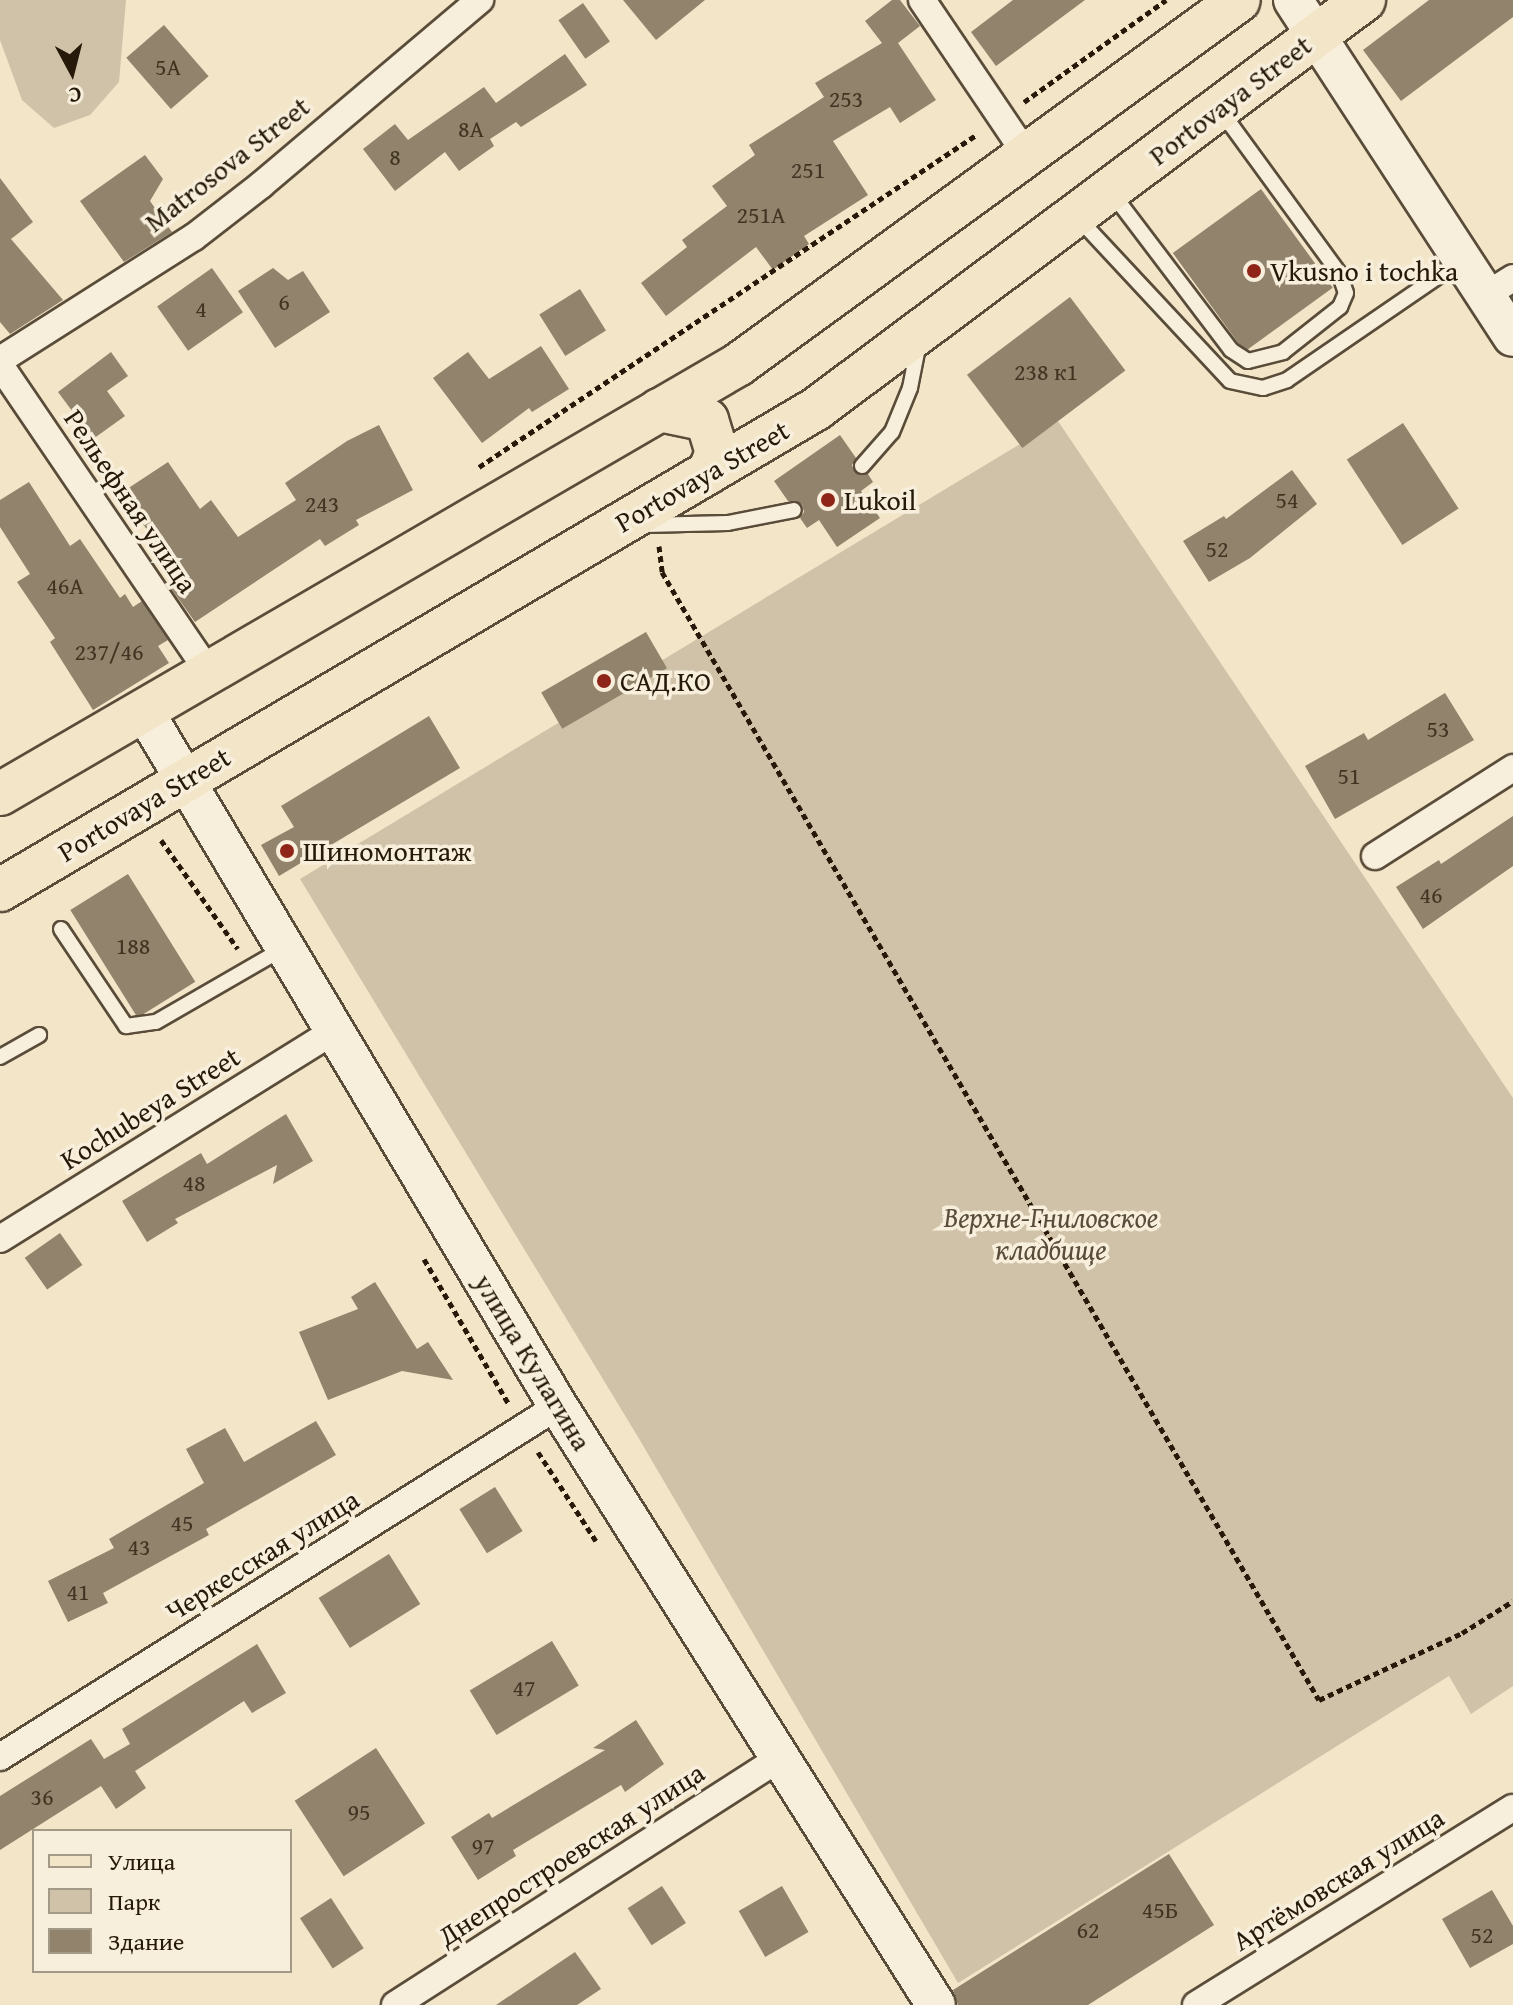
<!DOCTYPE html>
<html>
<head>
<meta charset="utf-8">
<style>
	body { margin:0 }
	#map { position:relative; width:1513px; height:2005px; overflow:hidden; background:#f3e5c8; font-family:"Gentium Book Plus",serif }
	div>[style] { position:absolute }
	.green>* { inset:0; background:#d0c2a8 }
	.building>* { inset:0; background:#91836c; transform-origin:0 0 }
	.path>* { height:5px; margin-top:-2.5px; transform-origin:0; background:repeating-linear-gradient(90deg,#261909 0 6px,transparent 0 10px) }
	.roads { filter:drop-shadow(2px 0 #594c39) drop-shadow(-2px 0 #594c39) drop-shadow(0 2px #594c39) drop-shadow(0 -2px #594c39) }
	.lane>* { height:14px; margin:-7px; padding:0 7px; transform-origin:7px; border-radius:7px; background:#f7eedb }
	.street>* { height:26px; margin:-13px; padding:0 13px; transform-origin:13px; border-radius:13px; background:#f7eedb }
	.secondary>* { height:38px; margin:-19px; padding:0 19px; transform-origin:19px; border-radius:19px; background:#f7eedb }
	.primary>* { height:42px; margin:-21px; padding:0 21px; transform-origin:21px; border-radius:21px; background:#f3e5c8 }
	.dots>* { width:22px; height:22px; translate:-50% -50%; box-sizing:border-box; border:4px solid #f7eedb; border-radius:50% }
	span { translate:-50% -50%; white-space:nowrap; text-align:center; line-height:1.15; -webkit-text-stroke:7px #f7eedb; paint-order:stroke }
	.number-label { font-size:24px; color:#413422 }
	.number-label span { -webkit-text-stroke-width:0 }
	.street-label { font-size:28px; color:#261909 }
	.poi-label { font-size:28px; color:#261909 }
	.left { translate:0 -50%; text-align:left }
	.park-label { font-size:28px; color:#594c39; font-style:italic }
	.legend { position:absolute; left:32px; top:1829px; width:260px; height:144px; box-sizing:border-box; background:#f7eedb; border:2px solid #a39987; margin:0; padding:10px 14px; list-style:none; font-size:24px; color:#261909 }
	.legend li { display:flex; align-items:center; gap:16px; height:40px }
	.legend b { width:40px; border:2px solid #a39987 }
	.north { position:absolute; left:32px; top:32px; width:80px; height:80px; -webkit-text-stroke:6px #f7eedb; paint-order:stroke; rotate:173deg; font-size:22px; font-weight:700; line-height:32px; text-align:center; color:#261909 }
	.north::after { content:''; display:block; margin:auto; width:28px; height:36px; background:#261909; clip-path:polygon(50% 0,100% 100%,50% 72%,0 100%) }
</style>
</head>
<body>
<div id="map">
	<div class="green">
		<i style="clip-path:polygon(0 0,126px 0,119px 82px,90px 115px,54px 128px,22px 100px,0 40px)"></i>
		<i style="clip-path:polygon(1058px 421px,1513px 1098px,1513px 1686px,1471px 1714px,1449px 1676px,958px 1983px,638px 1437px,300px 879px)"></i>
	</div>
	<div class="building">
		<i style="clip-path:polygon(623px 0,705px 0,656px 40px)"></i>
		<i style="clip-path:polygon(892px 0,900px 0,920px 26px,898px 43px,936px 100px,900px 123px,890px 107px,833px 141px,868px 195px,804px 236px,809px 244px,773px 270px,756px 247px,666px 316px,641px 283px,687px 247px,682px 240px,727px 206px,712px 186px,755px 155px,749px 145px,824px 97px,815px 83px,882px 43px,865px 21px)"></i>
		<i style="clip-path:polygon(1013px 0,1085px 0,996px 66px,971px 32px)"></i>
		<i style="clip-path:polygon(1429px 0,1513px 0,1513px 17px,1401px 101px,1363px 50px)"></i>
		<i style="left:583px;top:3px;width:47px;height:30px;rotate:55deg"></i>
		<i style="left:164px;top:25px;width:68px;height:50px;rotate:49deg"></i>
		<i style="clip-path:polygon(565px 54px,587px 85px,521px 127px,516px 122px,490px 139px,494px 146px,459px 171px,445px 152px,395px 191px,363px 149px,395px 124px,408px 140px,484px 87px,496px 103px)"></i>
		<i style="clip-path:polygon(145px 155px,163px 179px,150px 201px,172px 232px,124px 262px,80px 201px)"></i>
		<i style="clip-path:polygon(0 178px,33px 222px,11px 239px,63px 300px,10px 334px,0 322px)"></i>
		<i style="left:1261px;top:189px;width:122px;height:109px;rotate:54deg"></i>
		<i style="left:212px;top:268px;width:54px;height:67px;rotate:55deg"></i>
		<i style="clip-path:polygon(273px 268px,288px 280px,303px 271px,330px 312px,275px 348px,238px 291px)"></i>
		<i style="left:580px;top:289px;width:49px;height:48px;rotate:58deg"></i>
		<i style="left:1070px;top:297px;width:92px;height:129px;rotate:53deg"></i>
		<i style="clip-path:polygon(541px 346px,569px 389px,532px 412px,529px 408px,482px 443px,433px 378px,468px 352px,489px 379px)"></i>
		<i style="clip-path:polygon(111px 352px,128px 376px,107px 391px,125px 416px,93px 439px,58px 392px)"></i>
		<i style="left:1403px;top:423px;width:102px;height:67px;rotate:57deg"></i>
		<i style="clip-path:polygon(379px 425px,413px 490px,356px 520px,359px 525px,325px 546px,320px 539px,195px 622px,168px 584px,180px 576px,121px 493px,168px 462px,200px 509px,211px 500px,238px 537px,296px 500px,285px 483px,347px 441px)"></i>
		<i style="clip-path:polygon(840px 435px,856px 458px,852px 465px,855px 473px,868px 474px,873px 482px,861px 491px,880px 518px,837px 547px,819px 520px,807px 528px,800px 518px,804px 512px,802px 504px,788px 501px,774px 481px)"></i>
		<i style="clip-path:polygon(1292px 470px,1317px 504px,1250px 558px,1209px 582px,1183px 541px,1224px 516px,1226px 519px)"></i>
		<i style="clip-path:polygon(29px 482px,70px 546px,80px 539px,120px 598px,125px 594px,133px 607px,142px 601px,168px 640px,158px 646px,169px 663px,93px 710px,50px 642px,55px 638px,17px 582px,30px 574px,0 527px,0 500px)"></i>
		<i style="left:646px;top:632px;width:42px;height:121px;rotate:60deg"></i>
		<i style="clip-path:polygon(1445px 693px,1474px 740px,1335px 819px,1305px 766px,1364px 733px,1368px 740px)"></i>
		<i style="clip-path:polygon(429px 716px,460px 768px,279px 876px,261px 845px,294px 827px,281px 806px)"></i>
		<i style="clip-path:polygon(1513px 816px,1513px 866px,1423px 929px,1396px 887px,1439px 860px,1441px 864px)"></i>
		<i style="left:128px;top:874px;width:127px;height:68px;rotate:58deg"></i>
		<i style="clip-path:polygon(286px 1114px,313px 1161px,273px 1184px,277px 1165px,175px 1219px,178px 1223px,147px 1242px,122px 1201px,201px 1153px,207px 1164px)"></i>
		<i style="left:60px;top:1233px;width:39px;height:43px;rotate:55deg"></i>
		<i style="clip-path:polygon(375px 1282px,417px 1349px,428px 1342px,453px 1380px,402px 1371px,328px 1400px,299px 1332px,358px 1309px,351px 1297px)"></i>
		<i style="clip-path:polygon(316px 1421px,336px 1455px,206px 1529px,209px 1535px,103px 1593px,108px 1603px,68px 1622px,48px 1581px,114px 1548px,109px 1539px,204px 1483px,186px 1449px,225px 1428px,244px 1462px)"></i>
		<i style="left:495px;top:1487px;width:52px;height:42px;rotate:58deg"></i>
		<i style="left:389px;top:1554px;width:59px;height:83px;rotate:58deg"></i>
		<i style="left:552px;top:1641px;width:52px;height:96px;rotate:59deg"></i>
		<i style="clip-path:polygon(257px 1644px,286px 1693px,252px 1713px,244px 1701px,135px 1771px,146px 1788px,116px 1809px,101px 1786px,0 1850px,0 1796px,91px 1739px,104px 1759px,130px 1744px,122px 1729px)"></i>
		<i style="clip-path:polygon(636px 1720px,664px 1764px,625px 1792px,621px 1785px,513px 1850px,516px 1856px,478px 1880px,451px 1837px,489px 1813px,492px 1818px,605px 1750px,593px 1748px)"></i>
		<i style="left:376px;top:1748px;width:90px;height:97px;rotate:57deg"></i>
		<i style="clip-path:polygon(1169px 1854px,1214px 1925px,1088px 2005px,958px 2005px,953px 1990px)"></i>
		<i style="left:662px;top:1886px;width:44px;height:41px;rotate:57deg"></i>
		<i style="left:782px;top:1886px;width:53px;height:50px;rotate:60deg"></i>
		<i style="clip-path:polygon(1492px 1890px,1513px 1926px,1513px 1944px,1470px 1968px,1442px 1919px)"></i>
		<i style="left:331px;top:1898px;width:60px;height:37px;rotate:57deg"></i>
		<i style="clip-path:polygon(575px 1952px,601px 1989px,577px 2005px,496px 2005px)"></i>
	</div>
	<div class="path">
		<i style="left:1024px;top:102px;width:175px;rotate:-35.7deg"></i>
		<i style="left:479px;top:467px;width:598px;rotate:-33.74deg"></i>
		<i style="left:659px;top:546px;width:26px;rotate:83deg"></i>
		<i style="left:662px;top:572px;width:1305px;rotate:59.78deg"></i>
		<i style="left:1319px;top:1700px;width:158px;rotate:-25.1deg"></i>
		<i style="left:1462px;top:1633px;width:60px;rotate:-32.1deg"></i>
		<i style="left:161px;top:840px;width:133px;rotate:54.8deg"></i>
		<i style="left:424px;top:1259px;width:167px;rotate:59.7deg"></i>
		<i style="left:538px;top:1452px;width:106px;rotate:56.9deg"></i>
	</div>
	<div class="roads">
		<div class="lane">
			<i style="left:1112px;top:193px;width:197px;rotate:52.8deg"></i>
			<i style="left:1231px;top:350px;width:20px;rotate:33deg"></i>
			<i style="left:1248px;top:361px;width:36px;rotate:-14deg"></i>
			<i style="left:1283px;top:352px;width:73px;rotate:-38.3deg"></i>
			<i style="left:1340px;top:307px;width:15px;rotate:-67deg"></i>
			<i style="left:1346px;top:293px;width:21px;rotate:-109deg"></i>
			<i style="left:1339px;top:273px;width:200px;rotate:-126.1deg"></i>
			<i style="left:1079px;top:219px;width:221px;rotate:47deg"></i>
			<i style="left:1230px;top:381px;width:34px;rotate:12deg"></i>
			<i style="left:1263px;top:388px;width:25px;rotate:-18deg"></i>
			<i style="left:1287px;top:380px;width:211px;rotate:-34.4deg"></i>
			<i style="left:862px;top:466px;width:45px;rotate:-48.6deg"></i>
			<i style="left:892px;top:432px;width:48px;rotate:-67.8deg"></i>
			<i style="left:910px;top:388px;width:47px;rotate:-78.9deg"></i>
			<i style="left:645px;top:525px;width:83px;rotate:-1.4deg"></i>
			<i style="left:728px;top:523px;width:67px;rotate:-11.1deg"></i>
			<i style="left:61px;top:929px;width:117px;rotate:56.2deg"></i>
			<i style="left:126px;top:1026px;width:30px;rotate:-8deg"></i>
			<i style="left:156px;top:1022px;width:148px;rotate:-30deg"></i>
			<i style="left:0;top:1057px;width:45px;rotate:-29.4deg"></i>
		</div>
		<div class="street">
			<i style="left:922px;top:0;width:186px;rotate:56deg"></i>
			<i style="left:1486px;top:295px;width:32px;rotate:-32deg"></i>
			<i style="left:0;top:360px;width:230px;rotate:-32.4deg"></i>
			<i style="left:194px;top:237px;width:85px;rotate:-37.8deg"></i>
			<i style="left:261px;top:185px;width:287px;rotate:-40.2deg"></i>
			<i style="left:0;top:365px;width:371px;rotate:55.8deg"></i>
			<i style="left:1375px;top:856px;width:164px;rotate:-32.5deg"></i>
			<i style="left:0;top:1239px;width:393px;rotate:-31.9deg"></i>
			<i style="left:0;top:1757px;width:659px;rotate:-32.17deg"></i>
			<i style="left:395px;top:2005px;width:459px;rotate:-32.7deg"></i>
			<i style="left:1196px;top:2005px;width:373px;rotate:-31.9deg"></i>
		</div>
		<div class="secondary">
			<i style="left:1293px;top:0;width:402px;rotate:56.9deg"></i>
			<i style="left:144px;top:711px;width:809px;rotate:59.22deg"></i>
			<i style="left:558px;top:1406px;width:708px;rotate:57.75deg"></i>
		</div>
		<div class="primary">
			<i style="left:659px;top:410px;width:49px;rotate:11.8deg"></i>
			<i style="left:707px;top:420px;width:34px;rotate:73deg"></i>
			<i style="left:717px;top:452px;width:22px;rotate:112deg"></i>
			<i style="left:0;top:794px;width:855px;rotate:-30.19deg"></i>
			<i style="left:739px;top:364px;width:618px;rotate:-36.05deg"></i>
			<i style="left:0;top:890px;width:947px;rotate:-30.52deg"></i>
			<i style="left:816px;top:409px;width:684px;rotate:-36.74deg"></i>
		</div>
	</div>
	<div class="dots">
		<i style="left:1254px;top:271px;background:#8f2418"></i>
		<i style="left:828px;top:500px;background:#8f2418"></i>
		<i style="left:604px;top:681px;background:#8f2418"></i>
		<i style="left:287px;top:851px;background:#8f2418"></i>
	</div>
	<div class="number-label">
		<span style="left:168px;top:67px">5А</span>
		<span style="left:846px;top:99px">253</span>
		<span style="left:471px;top:129px">8А</span>
		<span style="left:395px;top:157px">8</span>
		<span style="left:808px;top:170px">251</span>
		<span style="left:761px;top:215px">251А</span>
		<span style="left:284px;top:302px">6</span>
		<span style="left:201px;top:309px">4</span>
		<span style="left:1046px;top:372px">238 к1</span>
		<span style="left:1287px;top:500px">54</span>
		<span style="left:322px;top:504px">243</span>
		<span style="left:1217px;top:549px">52</span>
		<span style="left:65px;top:586px">46А</span>
		<span style="left:109px;top:652px">237/46</span>
		<span style="left:1438px;top:729px">53</span>
		<span style="left:1349px;top:776px">51</span>
		<span style="left:1431px;top:895px">46</span>
		<span style="left:133px;top:946px">188</span>
		<span style="left:194px;top:1183px">48</span>
		<span style="left:182px;top:1523px">45</span>
		<span style="left:139px;top:1547px">43</span>
		<span style="left:78px;top:1592px">41</span>
		<span style="left:524px;top:1688px">47</span>
		<span style="left:42px;top:1797px">36</span>
		<span style="left:359px;top:1812px">95</span>
		<span style="left:483px;top:1846px">97</span>
		<span style="left:1160px;top:1910px">45Б</span>
		<span style="left:1088px;top:1930px">62</span>
		<span style="left:1482px;top:1935px">52</span>
	</div>
	<div class="street-label">
		<span style="left:1230px;top:100px;rotate:-37deg">Portovaya Street</span>
		<span style="left:227px;top:164px;rotate:-38deg">Matrosova Street</span>
		<span style="left:702px;top:476px;rotate:-30deg">Portovaya Street</span>
		<span style="left:131px;top:501px;rotate:56deg">Рельефная улица</span>
		<span style="left:144px;top:804px;rotate:-31deg">Portovaya Street</span>
		<span style="left:150px;top:1108px;rotate:-32deg">Kochubeya Street</span>
		<span style="left:533px;top:1362px;rotate:59deg">улица Кулагина</span>
		<span style="left:262px;top:1555px;rotate:-32deg">Черкесская улица</span>
		<span style="left:571px;top:1854px;rotate:-33deg">Днепростроевская улица</span>
		<span style="left:1338px;top:1879px;rotate:-32deg">Артёмовская улица</span>
	</div>
	<div class="poi-label">
		<span class="left" style="left:1270px;top:271px">Vkusno i tochka</span>
		<span class="left" style="left:844px;top:500px">Lukoil</span>
		<span class="left" style="left:620px;top:681px">САД.КО</span>
		<span class="left" style="left:303px;top:851px">Шиномонтаж</span>
	</div>
	<div class="park-label">
		<span style="left:1051px;top:1233px">Верхне-Гниловское<br>кладбище</span>
	</div>
	<ul class="legend">
	<li><b style="height:10px;background:#f3e5c8"></b>Улица</li>
	<li><b style="height:22px;background:#d0c2a8"></b>Парк</li>
	<li><b style="height:22px;background:#91836c"></b>Здание</li>
	</ul>
	<div class="north">С</div>
</div>
</body>
</html>
